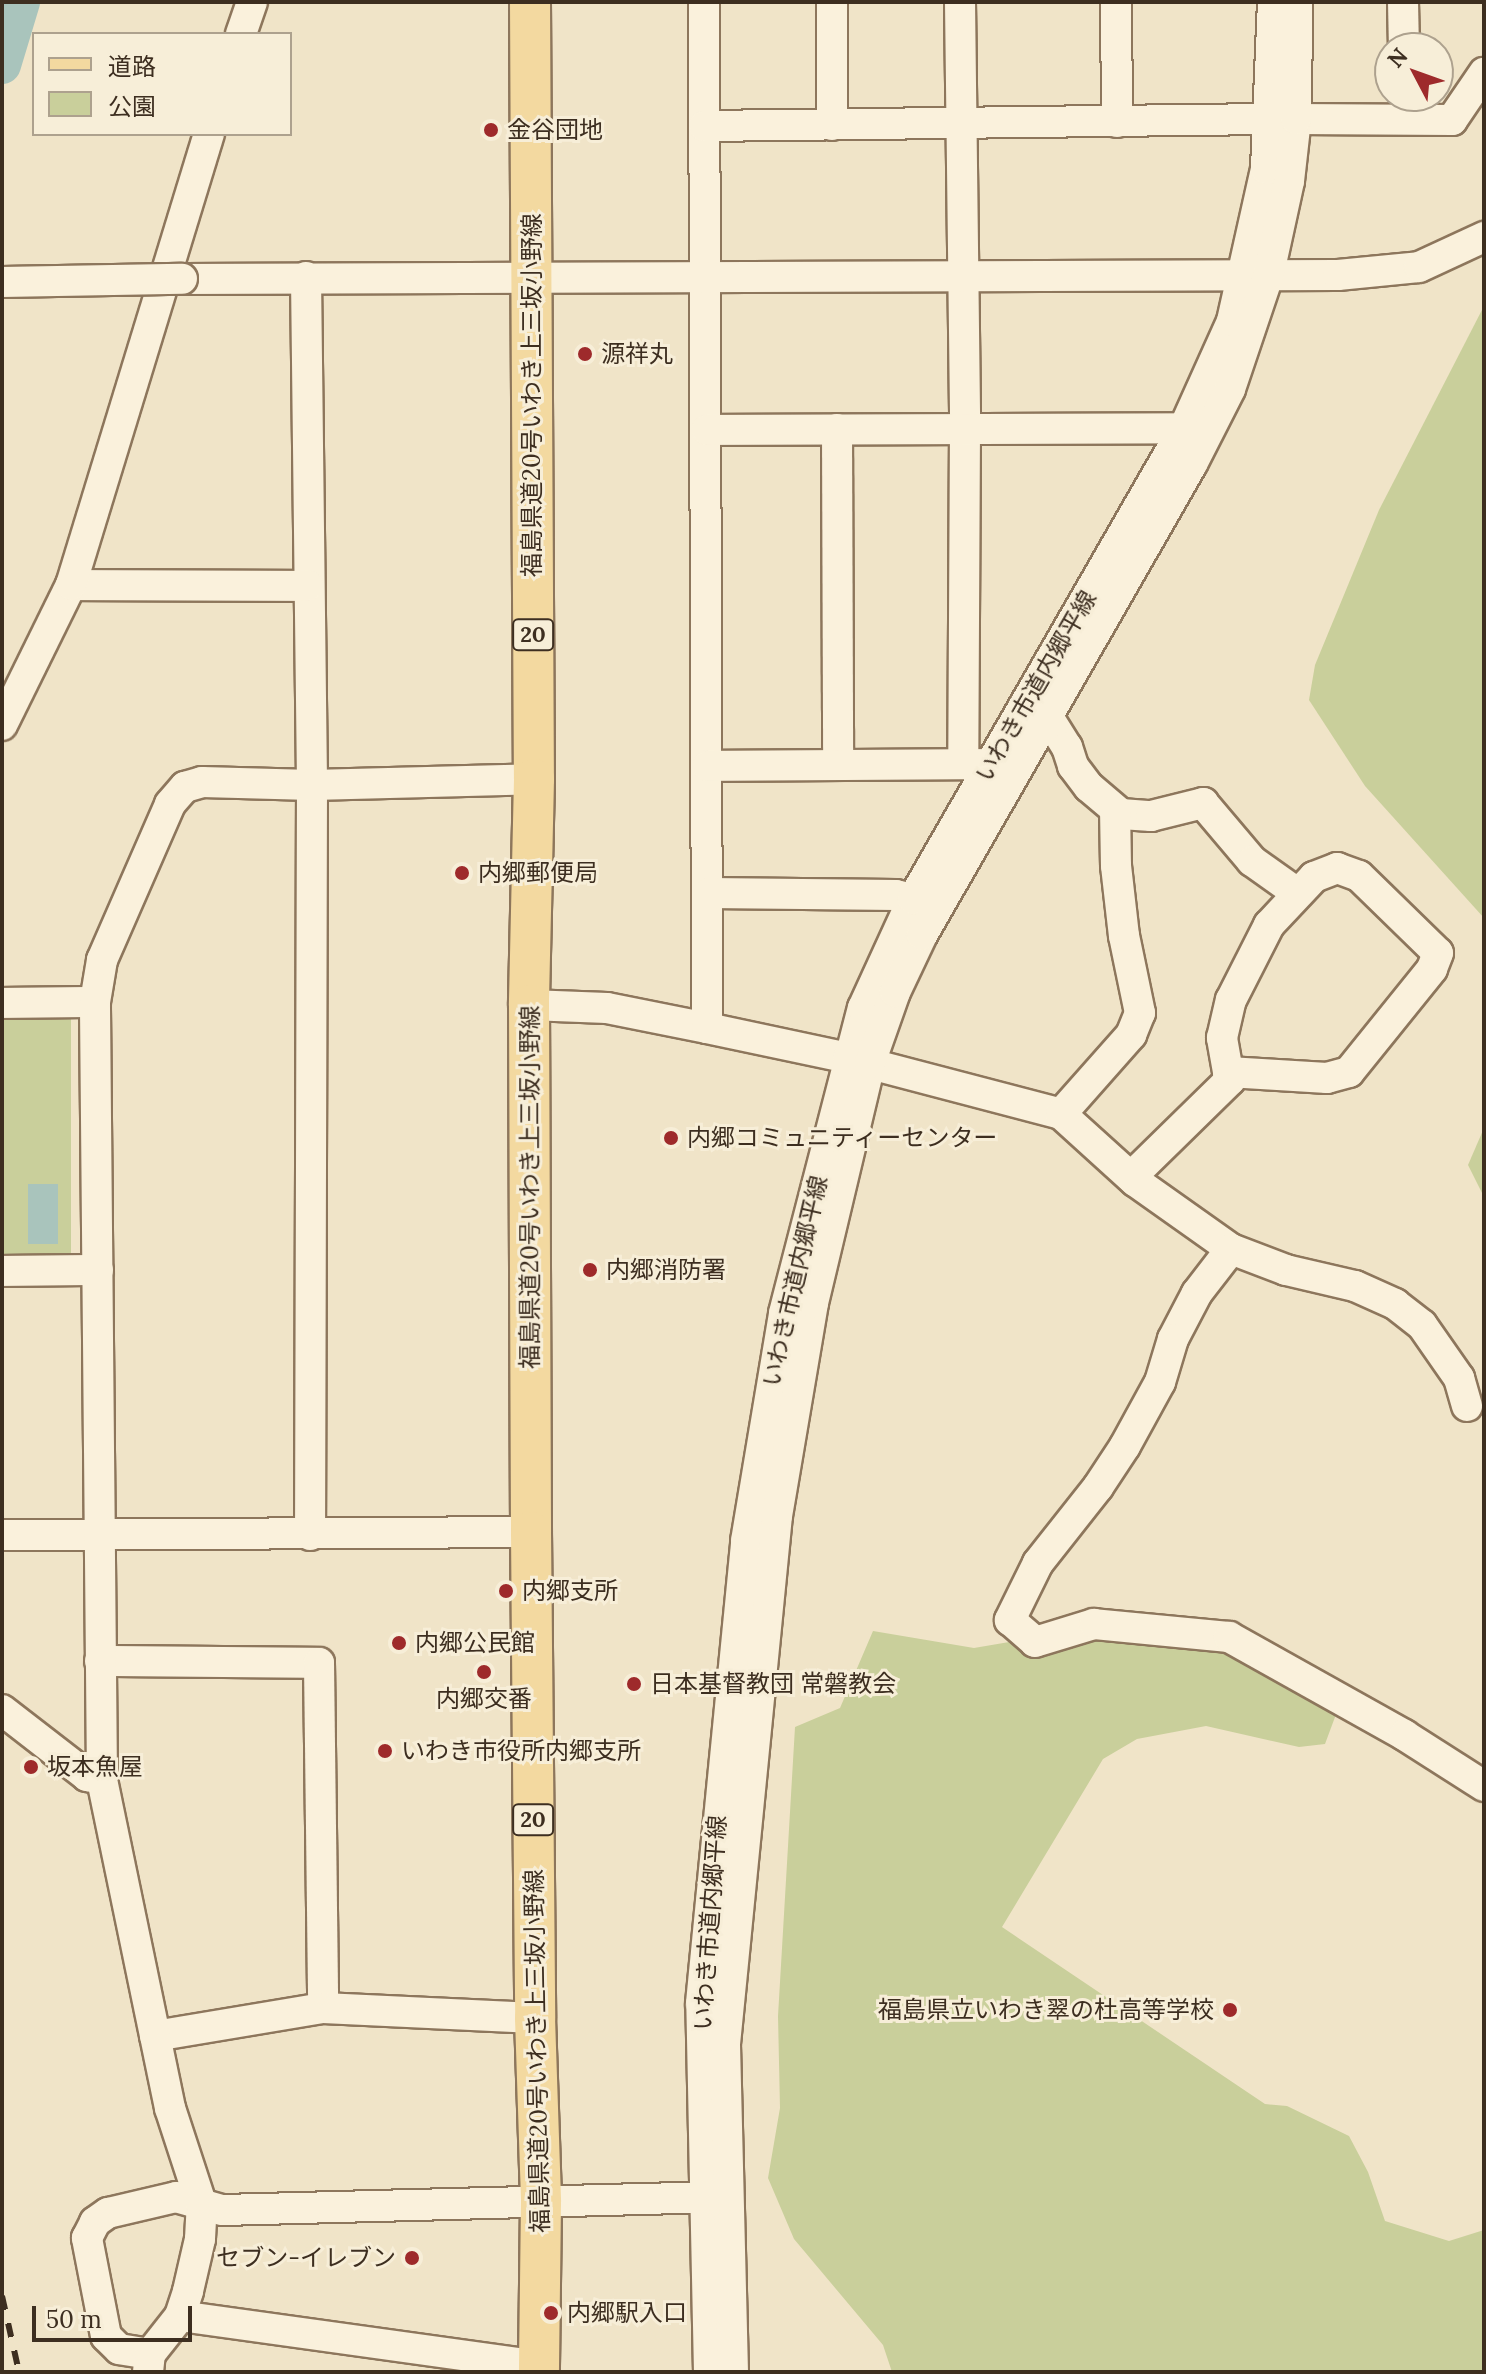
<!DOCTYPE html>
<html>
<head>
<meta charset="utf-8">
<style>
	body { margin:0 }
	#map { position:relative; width:1486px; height:2374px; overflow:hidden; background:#f0e4c8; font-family:Lora,"Noto Sans JP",serif }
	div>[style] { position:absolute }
	.green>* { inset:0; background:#c9cf9b; transform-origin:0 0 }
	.water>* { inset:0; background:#a9c4bc; transform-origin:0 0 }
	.river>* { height:38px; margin:-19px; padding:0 19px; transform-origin:19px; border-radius:19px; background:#a9c4bc }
	.roads { filter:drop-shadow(2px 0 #8d765c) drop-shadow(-2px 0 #8d765c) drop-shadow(0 2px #8d765c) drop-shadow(0 -2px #8d765c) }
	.minor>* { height:30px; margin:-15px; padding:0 15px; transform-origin:15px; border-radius:15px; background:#faf1dc }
	.major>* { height:40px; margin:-20px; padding:0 20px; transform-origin:20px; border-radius:20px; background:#f3d9a0 }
	.rail>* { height:6px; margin-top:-3px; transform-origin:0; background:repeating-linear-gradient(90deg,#3d2e20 0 14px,transparent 0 28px) }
	.bridges { filter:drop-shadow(2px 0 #8d765c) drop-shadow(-2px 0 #8d765c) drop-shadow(0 2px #8d765c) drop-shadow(0 -2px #8d765c) }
	.minor-bridge>* { height:30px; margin:-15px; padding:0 15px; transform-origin:15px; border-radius:15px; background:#faf1dc }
	.dots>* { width:22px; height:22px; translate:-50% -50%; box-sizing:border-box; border:4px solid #f7eed8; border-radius:50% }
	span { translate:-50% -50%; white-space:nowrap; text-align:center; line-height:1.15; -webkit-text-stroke:6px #f7eed8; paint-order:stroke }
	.shield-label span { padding:2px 6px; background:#f7eed8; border:2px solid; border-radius:6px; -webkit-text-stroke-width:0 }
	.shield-label { font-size:22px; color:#3d2e20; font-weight:700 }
	.poi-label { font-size:24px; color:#3d2e20 }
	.left { translate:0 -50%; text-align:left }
	.right { translate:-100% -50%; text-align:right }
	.street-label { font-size:24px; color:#3d2e20 }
	.frame { position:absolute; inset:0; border:4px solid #3d2e20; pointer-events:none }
	.legend { position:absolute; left:32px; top:32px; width:260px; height:104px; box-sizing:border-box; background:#f7eed8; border:2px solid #ada18e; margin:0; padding:10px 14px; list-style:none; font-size:24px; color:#3d2e20 }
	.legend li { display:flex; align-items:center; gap:16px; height:40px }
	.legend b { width:40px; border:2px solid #ada18e }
	.north { position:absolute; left:1374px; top:32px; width:80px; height:80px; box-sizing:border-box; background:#f7eed8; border:2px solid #ada18e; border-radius:50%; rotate:311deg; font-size:22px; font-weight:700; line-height:32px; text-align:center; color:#3d2e20 }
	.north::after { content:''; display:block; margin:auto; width:28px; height:36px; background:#9e2a2b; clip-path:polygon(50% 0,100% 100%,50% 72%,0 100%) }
	.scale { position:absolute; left:32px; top:2306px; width:160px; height:36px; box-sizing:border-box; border:4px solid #3d2e20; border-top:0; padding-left:10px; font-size:24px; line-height:28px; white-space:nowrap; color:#3d2e20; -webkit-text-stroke:6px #f7eed8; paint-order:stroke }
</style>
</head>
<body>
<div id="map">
	<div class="green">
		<i style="clip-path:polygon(1484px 306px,1484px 918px,1365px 786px,1309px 700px,1315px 665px,1379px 510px)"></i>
		<i style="left:2px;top:1003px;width:69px;height:268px"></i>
		<i style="clip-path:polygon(1484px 1128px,1484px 1197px,1468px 1165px)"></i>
		<i style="clip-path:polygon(1084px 1629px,1211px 1639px,1338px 1709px,1325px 1744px,1299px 1747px,1206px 1726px,1137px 1739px,1103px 1759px,1002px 1927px,1265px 2104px,1287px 2106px,1349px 2136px,1368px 2172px,1385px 2221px,1449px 2241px,1484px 2230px,1484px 2372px,892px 2372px,883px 2345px,794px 2239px,768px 2178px,780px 2108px,778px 2016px,795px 1727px,840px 1708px,873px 1631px,974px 1648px)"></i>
	</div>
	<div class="water">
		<i style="left:28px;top:1184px;width:30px;height:60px"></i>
	</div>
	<div class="river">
		<i style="left:2px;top:65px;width:66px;rotate:-73.2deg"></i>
	</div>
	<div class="roads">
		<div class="minor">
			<i style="left:704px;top:2px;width:1026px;rotate:89.83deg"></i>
			<i style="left:832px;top:2px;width:123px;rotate:90deg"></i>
			<i style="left:960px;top:2px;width:427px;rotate:89.3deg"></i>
			<i style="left:965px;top:429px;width:335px;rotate:90.3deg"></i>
			<i style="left:1116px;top:2px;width:120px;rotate:89.5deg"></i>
			<i style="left:1403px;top:2px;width:46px;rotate:88.8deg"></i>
			<i style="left:241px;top:34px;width:34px;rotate:-71deg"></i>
			<i style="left:1296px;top:119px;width:156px;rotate:0.4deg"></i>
			<i style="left:1452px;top:120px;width:57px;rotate:-55.8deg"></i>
			<i style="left:704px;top:126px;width:566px;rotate:-0.71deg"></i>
			<i style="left:306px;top:277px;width:508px;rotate:89.32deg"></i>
			<i style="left:312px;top:785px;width:750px;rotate:90.15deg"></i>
			<i style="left:182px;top:279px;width:1156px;rotate:-0.2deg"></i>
			<i style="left:1338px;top:275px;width:81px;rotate:-5.6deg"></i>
			<i style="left:1419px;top:267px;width:72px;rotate:-24.8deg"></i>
			<i style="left:837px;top:429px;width:336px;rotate:89.8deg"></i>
			<i style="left:707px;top:430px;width:477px;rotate:-0.2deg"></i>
			<i style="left:71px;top:585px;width:237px;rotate:0.2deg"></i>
			<i style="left:1048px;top:717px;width:36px;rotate:58deg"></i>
			<i style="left:1067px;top:747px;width:20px;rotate:72deg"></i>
			<i style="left:1073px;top:766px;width:26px;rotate:53deg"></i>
			<i style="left:1089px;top:787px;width:42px;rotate:40.2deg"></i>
			<i style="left:1121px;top:814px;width:30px;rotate:4deg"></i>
			<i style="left:1151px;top:816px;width:54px;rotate:-14deg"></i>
			<i style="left:1203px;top:803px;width:76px;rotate:49.8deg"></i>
			<i style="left:1252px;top:861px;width:55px;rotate:35.4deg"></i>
			<i style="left:2px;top:725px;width:156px;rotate:-63.8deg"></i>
			<i style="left:71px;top:585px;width:472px;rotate:-73deg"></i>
			<i style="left:708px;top:766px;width:274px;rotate:-0.4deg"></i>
			<i style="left:709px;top:893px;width:187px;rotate:0.6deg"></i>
			<i style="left:896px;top:895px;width:17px;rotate:13deg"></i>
			<i style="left:2px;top:1003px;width:93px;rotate:-0.6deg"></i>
			<i style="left:529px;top:1005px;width:78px;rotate:2.2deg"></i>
			<i style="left:607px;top:1008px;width:102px;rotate:11.3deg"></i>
			<i style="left:707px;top:1028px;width:144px;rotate:12deg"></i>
			<i style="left:848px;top:1058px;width:220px;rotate:14.7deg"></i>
			<i style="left:1061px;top:1114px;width:100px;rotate:42.2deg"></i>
			<i style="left:1135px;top:1181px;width:118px;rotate:35.3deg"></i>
			<i style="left:1231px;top:1249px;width:59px;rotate:20.9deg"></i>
			<i style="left:1286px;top:1270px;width:71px;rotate:13.1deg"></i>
			<i style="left:1355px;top:1286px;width:44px;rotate:24.2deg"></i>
			<i style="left:1395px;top:1304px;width:34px;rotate:38deg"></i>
			<i style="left:1422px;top:1325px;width:65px;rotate:55.1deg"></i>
			<i style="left:1459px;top:1378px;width:29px;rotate:74deg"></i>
			<i style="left:1061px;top:1114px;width:106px;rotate:-48.5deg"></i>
			<i style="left:1131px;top:1035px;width:24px;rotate:-68deg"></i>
			<i style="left:1140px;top:1013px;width:79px;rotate:-101.7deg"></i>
			<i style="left:1124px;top:936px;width:70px;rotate:-96.5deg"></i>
			<i style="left:1116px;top:866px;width:56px;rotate:-91deg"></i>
			<i style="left:1131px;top:1177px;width:139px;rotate:-44.4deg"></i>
			<i style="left:1230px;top:1080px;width:8px;rotate:-104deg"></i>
			<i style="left:1228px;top:1072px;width:35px;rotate:-100deg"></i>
			<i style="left:1222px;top:1038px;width:39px;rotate:-77deg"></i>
			<i style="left:1231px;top:1000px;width:84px;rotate:-63.1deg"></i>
			<i style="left:1269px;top:925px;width:66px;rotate:-46.8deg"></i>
			<i style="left:1314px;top:877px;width:25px;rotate:-21deg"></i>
			<i style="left:1337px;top:868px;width:23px;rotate:20deg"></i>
			<i style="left:1359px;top:876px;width:110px;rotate:44.3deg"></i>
			<i style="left:1438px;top:953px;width:17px;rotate:111deg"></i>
			<i style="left:1432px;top:969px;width:132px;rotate:128.9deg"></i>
			<i style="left:1349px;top:1072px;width:23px;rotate:165deg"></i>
			<i style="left:1327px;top:1078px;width:99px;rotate:-176.5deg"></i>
			<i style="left:1231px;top:1249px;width:56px;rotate:127.7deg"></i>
			<i style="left:1197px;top:1293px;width:52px;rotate:117.6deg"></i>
			<i style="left:1173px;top:1339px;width:45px;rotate:106.8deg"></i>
			<i style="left:1160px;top:1382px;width:73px;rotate:118.7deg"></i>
			<i style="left:1125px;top:1446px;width:49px;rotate:123.4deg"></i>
			<i style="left:1098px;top:1487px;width:97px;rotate:128.3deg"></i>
			<i style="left:1038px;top:1563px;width:64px;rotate:116.2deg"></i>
			<i style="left:1010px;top:1620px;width:33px;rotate:41deg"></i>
			<i style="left:1035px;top:1642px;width:62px;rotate:-17deg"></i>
			<i style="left:1094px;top:1624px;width:136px;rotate:5.5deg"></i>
			<i style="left:1229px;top:1637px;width:201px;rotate:29.2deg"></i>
			<i style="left:1404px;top:1735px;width:95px;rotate:32.5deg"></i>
			<i style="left:2px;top:1271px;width:96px;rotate:-0.6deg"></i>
			<i style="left:2px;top:1535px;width:529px;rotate:-0.32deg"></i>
			<i style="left:100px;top:1661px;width:219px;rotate:0.5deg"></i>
			<i style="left:319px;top:1663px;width:345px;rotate:89.3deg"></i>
			<i style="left:2px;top:1710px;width:108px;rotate:37.8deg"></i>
			<i style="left:87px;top:1776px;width:15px;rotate:11deg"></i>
			<i style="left:155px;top:2036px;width:170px;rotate:-9.5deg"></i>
			<i style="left:323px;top:2008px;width:212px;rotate:2.7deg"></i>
			<i style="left:180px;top:2316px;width:362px;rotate:7.9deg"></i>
			<i style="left:150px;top:2354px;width:31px;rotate:-171deg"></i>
			<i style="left:119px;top:2349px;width:18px;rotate:-135deg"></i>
			<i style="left:106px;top:2336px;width:100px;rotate:-101deg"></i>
			<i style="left:87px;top:2238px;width:18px;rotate:-63deg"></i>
			<i style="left:95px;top:2222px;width:16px;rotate:-35deg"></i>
			<i style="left:108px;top:2213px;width:70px;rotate:-13.2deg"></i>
			<i style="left:176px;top:2197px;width:48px;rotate:15.8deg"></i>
			<i style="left:222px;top:2210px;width:499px;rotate:-1.5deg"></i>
			<i style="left:148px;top:2372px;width:18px;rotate:-84deg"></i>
			<i style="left:150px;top:2354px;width:48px;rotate:-51.7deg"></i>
			<i style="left:180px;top:2316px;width:26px;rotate:-72deg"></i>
			<i style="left:188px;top:2291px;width:53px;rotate:-77deg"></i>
			<i style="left:200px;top:2239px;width:33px;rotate:-87deg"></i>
			<i style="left:202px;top:2206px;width:103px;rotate:-108.1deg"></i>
			<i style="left:170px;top:2108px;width:336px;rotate:-101.7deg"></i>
			<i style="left:102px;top:1779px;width:777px;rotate:-90.52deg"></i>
			<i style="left:95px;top:1002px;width:43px;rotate:-80.5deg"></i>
			<i style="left:102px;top:960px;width:170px;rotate:-66.4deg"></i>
			<i style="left:170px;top:804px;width:23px;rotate:-49deg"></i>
			<i style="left:185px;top:787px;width:18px;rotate:-16deg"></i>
			<i style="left:202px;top:782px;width:110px;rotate:1.6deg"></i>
			<i style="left:312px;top:785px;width:222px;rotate:-1.5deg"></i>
			<i style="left:709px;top:2372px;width:369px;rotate:-91.2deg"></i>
			<i style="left:701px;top:2003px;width:464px;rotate:-84.4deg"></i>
			<i style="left:746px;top:1541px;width:231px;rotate:-80.5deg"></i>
			<i style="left:784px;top:1313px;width:315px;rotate:-75.5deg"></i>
			<i style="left:863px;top:1008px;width:120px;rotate:-65.4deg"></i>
			<i style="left:913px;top:899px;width:543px;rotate:-60.09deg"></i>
			<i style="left:1184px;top:428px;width:117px;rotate:-65.8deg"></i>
			<i style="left:1232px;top:321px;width:156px;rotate:-77.4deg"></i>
			<i style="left:1266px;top:169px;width:167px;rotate:-87.6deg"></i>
			<i style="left:733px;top:2372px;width:328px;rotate:-91.4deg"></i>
			<i style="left:725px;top:2044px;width:531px;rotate:-84.38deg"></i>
			<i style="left:777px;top:1516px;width:216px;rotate:-80.4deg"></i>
			<i style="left:813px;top:1303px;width:247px;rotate:-76.6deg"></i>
			<i style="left:870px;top:1063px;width:75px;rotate:-70.6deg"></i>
			<i style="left:895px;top:992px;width:63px;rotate:-64.7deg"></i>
			<i style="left:922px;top:935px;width:543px;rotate:-60.18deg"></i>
			<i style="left:1192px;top:464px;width:84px;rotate:-63.1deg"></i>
			<i style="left:1230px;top:389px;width:122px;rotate:-71.4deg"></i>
			<i style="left:1269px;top:273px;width:94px;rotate:-77.7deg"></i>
			<i style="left:1289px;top:181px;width:62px;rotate:-83.6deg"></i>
			<i style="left:1296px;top:119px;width:117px;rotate:-89.5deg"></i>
		</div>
		<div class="major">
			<i style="left:530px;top:2px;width:777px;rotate:89.71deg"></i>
			<i style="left:534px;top:779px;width:226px;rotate:91.3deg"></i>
			<i style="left:529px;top:1005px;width:527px;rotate:89.78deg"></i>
			<i style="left:531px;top:1532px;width:486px;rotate:89.5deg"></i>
			<i style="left:535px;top:2018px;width:184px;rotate:88.1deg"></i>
			<i style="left:541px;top:2202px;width:170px;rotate:90.7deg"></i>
		</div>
	</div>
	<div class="rail">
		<i style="left:2px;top:2296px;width:78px;rotate:77.4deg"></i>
	</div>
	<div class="bridges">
		<div class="minor-bridge">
			<i style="left:2px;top:282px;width:180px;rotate:-1deg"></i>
		</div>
	</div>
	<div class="dots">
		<i style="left:491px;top:130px;background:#9e2a2b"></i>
		<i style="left:585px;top:354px;background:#9e2a2b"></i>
		<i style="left:462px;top:873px;background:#9e2a2b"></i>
		<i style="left:671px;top:1138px;background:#9e2a2b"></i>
		<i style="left:590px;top:1270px;background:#9e2a2b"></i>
		<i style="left:506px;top:1591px;background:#9e2a2b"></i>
		<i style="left:399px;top:1643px;background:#9e2a2b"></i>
		<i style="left:484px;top:1672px;background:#9e2a2b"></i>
		<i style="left:634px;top:1684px;background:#9e2a2b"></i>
		<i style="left:385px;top:1751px;background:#9e2a2b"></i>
		<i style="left:31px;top:1767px;background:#9e2a2b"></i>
		<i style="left:1230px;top:2010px;background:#9e2a2b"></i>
		<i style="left:412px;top:2258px;background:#9e2a2b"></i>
		<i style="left:551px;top:2313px;background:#9e2a2b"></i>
	</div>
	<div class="shield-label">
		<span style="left:533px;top:635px">20</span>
		<span style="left:533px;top:1820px">20</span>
	</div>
	<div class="poi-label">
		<span class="left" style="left:507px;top:130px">金谷団地</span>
		<span class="left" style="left:601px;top:354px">源祥丸</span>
		<span class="left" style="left:478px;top:873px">内郷郵便局</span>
		<span class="left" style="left:687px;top:1138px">内郷コミュニティーセンター</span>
		<span class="left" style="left:606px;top:1270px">内郷消防署</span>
		<span class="left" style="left:522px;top:1591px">内郷支所</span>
		<span class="left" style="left:415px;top:1643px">内郷公民館</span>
		<span class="left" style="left:650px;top:1684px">日本基督教団 常磐教会</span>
		<span style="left:484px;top:1699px">内郷交番</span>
		<span class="left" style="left:401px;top:1751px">いわき市役所内郷支所</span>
		<span class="left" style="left:47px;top:1767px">坂本魚屋</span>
		<span class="right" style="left:1214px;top:2010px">福島県立いわき翠の杜高等学校</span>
		<span class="right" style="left:396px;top:2258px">セブン-イレブン</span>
		<span class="left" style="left:567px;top:2313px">内郷駅入口</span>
	</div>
	<div class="street-label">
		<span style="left:532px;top:395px;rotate:-90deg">福島県道20号いわき上三坂小野線</span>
		<span style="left:1036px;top:686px;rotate:-60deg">いわき市道内郷平線</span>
		<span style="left:530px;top:1187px;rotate:-90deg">福島県道20号いわき上三坂小野線</span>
		<span style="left:795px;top:1281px;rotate:-77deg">いわき市道内郷平線</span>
		<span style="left:710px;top:1923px;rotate:-86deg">いわき市道内郷平線</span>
		<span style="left:537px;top:2051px;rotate:-91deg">福島県道20号いわき上三坂小野線</span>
	</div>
	<div class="frame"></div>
	<ul class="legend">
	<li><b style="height:10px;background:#f3d9a0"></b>道路</li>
	<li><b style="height:22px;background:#c9cf9b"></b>公園</li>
	</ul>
	<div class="north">N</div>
	<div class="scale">50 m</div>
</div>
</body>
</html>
